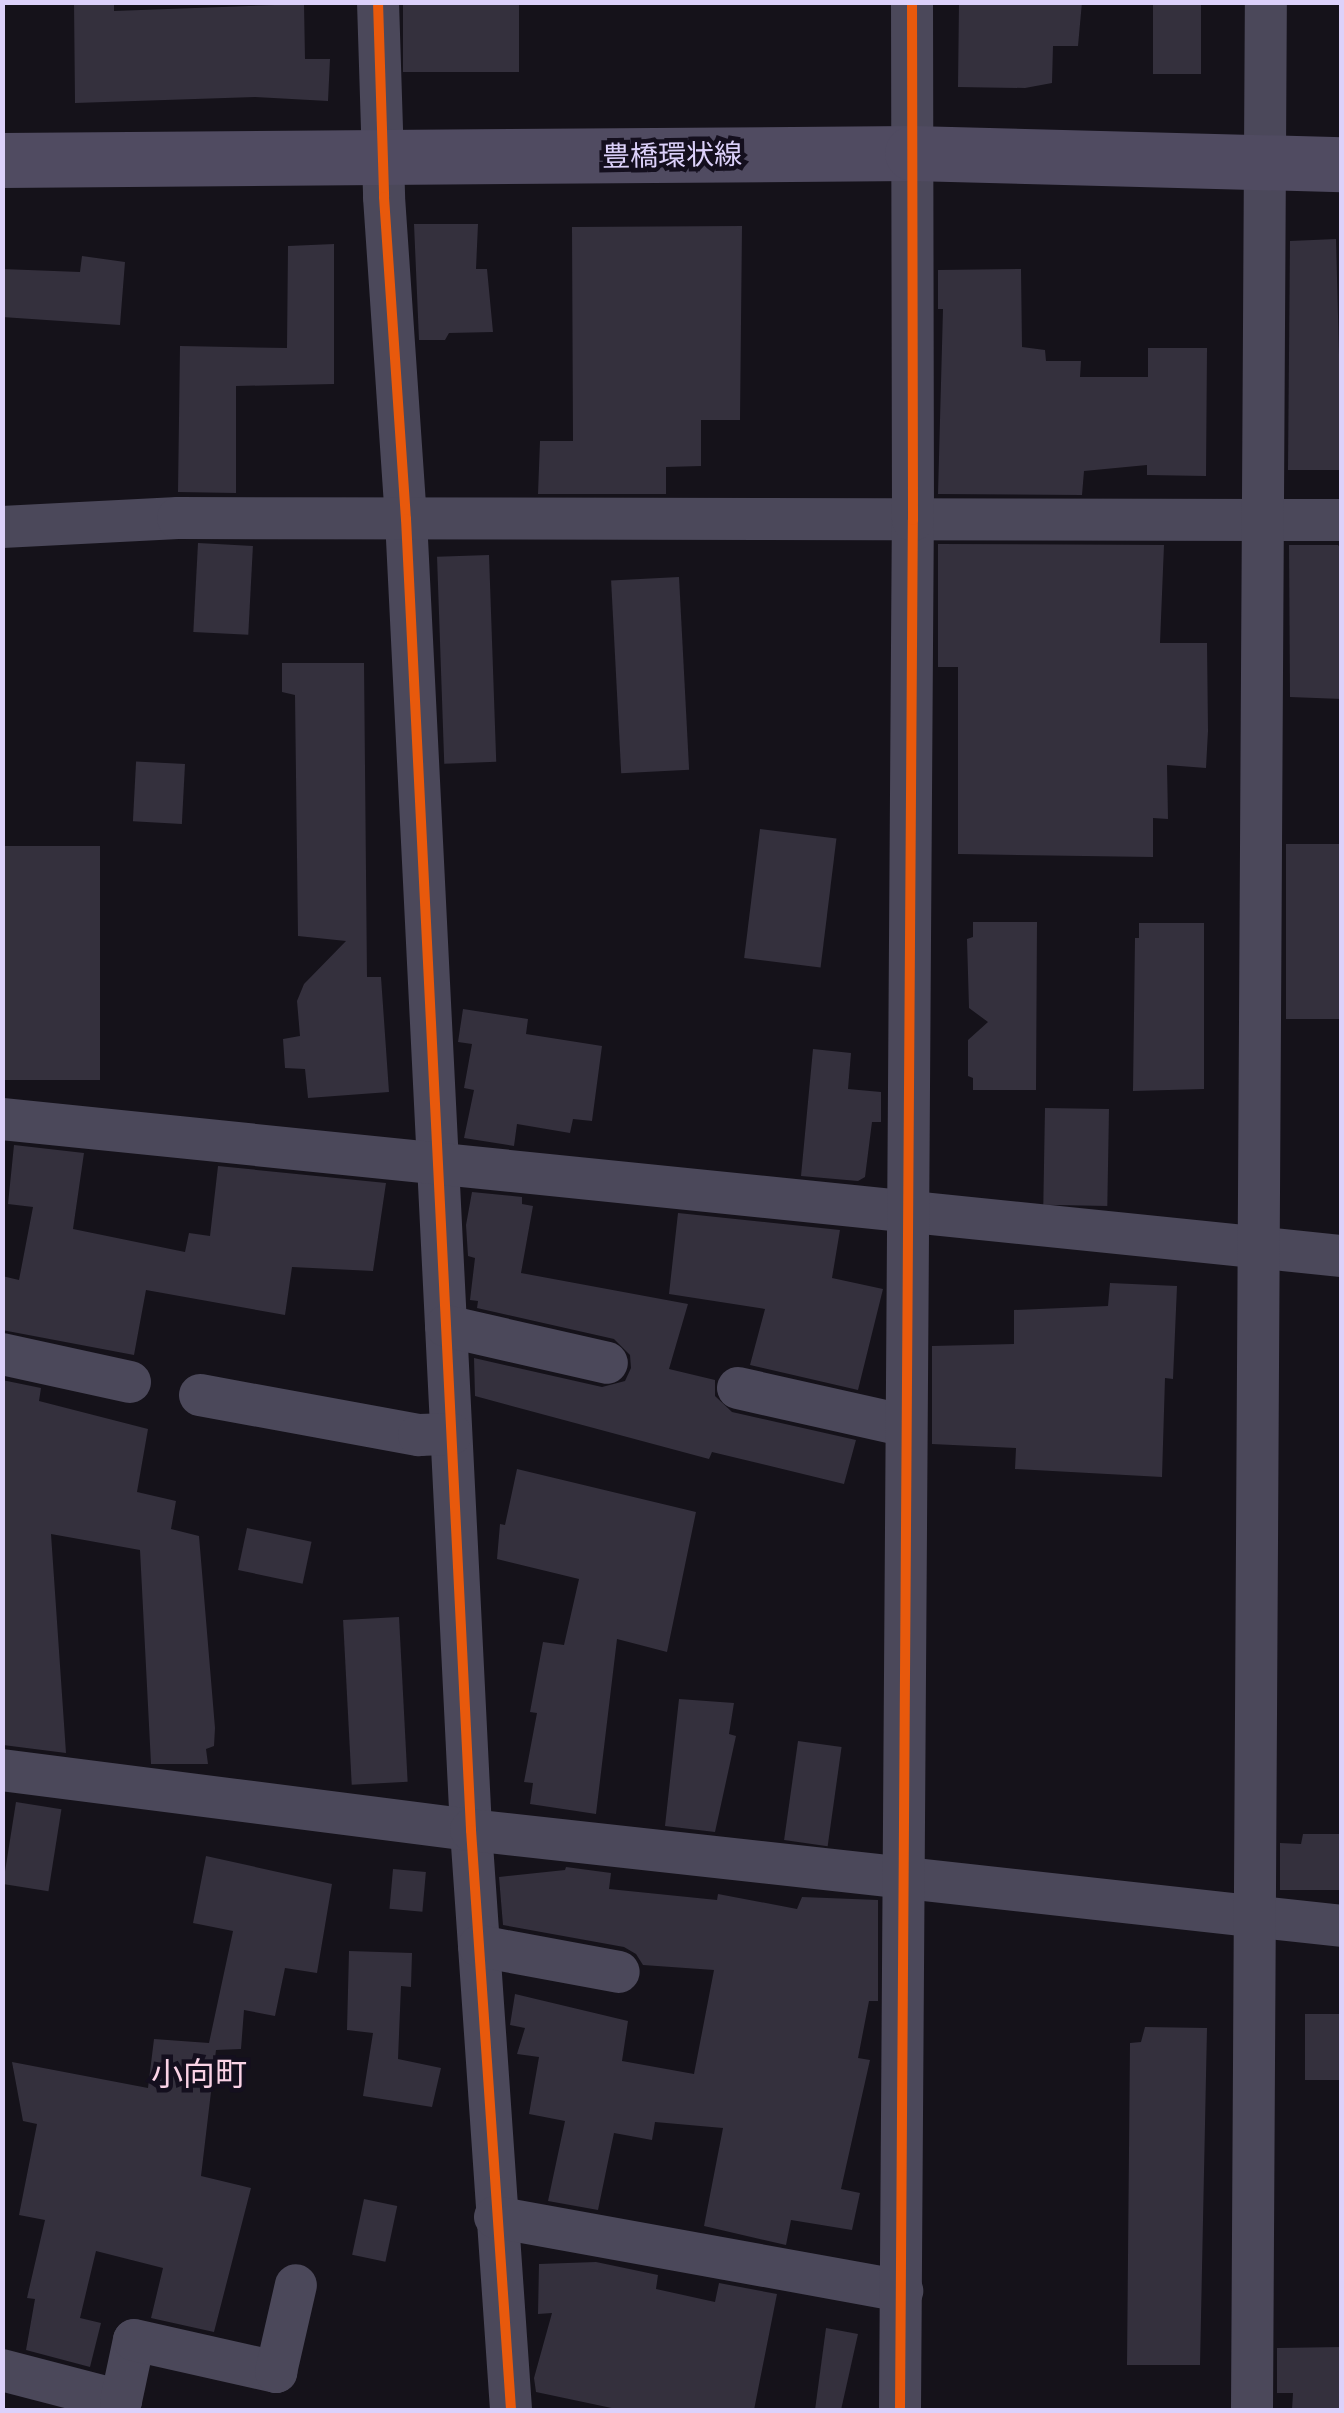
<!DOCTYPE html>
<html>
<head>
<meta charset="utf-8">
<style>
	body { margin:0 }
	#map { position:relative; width:1344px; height:2413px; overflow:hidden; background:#15121a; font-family:"Fira Sans","Noto Sans JP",sans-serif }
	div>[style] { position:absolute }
	.building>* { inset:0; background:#34303d; transform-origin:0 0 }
	.street>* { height:42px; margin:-21px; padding:0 21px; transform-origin:21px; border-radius:21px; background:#4b485a }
	.secondary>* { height:55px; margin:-27.5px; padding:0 27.5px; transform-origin:27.5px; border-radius:27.5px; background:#504b61 }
	.cycleway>* { height:10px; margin:-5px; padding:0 5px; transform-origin:5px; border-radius:5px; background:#e8590c }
	span { translate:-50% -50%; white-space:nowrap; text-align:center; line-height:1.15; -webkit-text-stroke:9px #140f1e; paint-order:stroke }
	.street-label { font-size:28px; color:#dcd1fa }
	.quarter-label { font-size:32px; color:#fad3e6 }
	.frame { position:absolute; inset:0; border:5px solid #dcd1fa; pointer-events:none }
</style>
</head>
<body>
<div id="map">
	<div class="building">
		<i style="clip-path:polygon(74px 2px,114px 2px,114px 11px,304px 4px,305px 59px,330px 59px,328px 101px,255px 97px,75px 103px)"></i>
		<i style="left:403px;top:2px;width:116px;height:70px"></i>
		<i style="clip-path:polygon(959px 2px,1082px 2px,1078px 46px,1053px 46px,1052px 83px,1025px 88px,958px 87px)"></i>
		<i style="left:1153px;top:2px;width:48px;height:72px"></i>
		<i style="clip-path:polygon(414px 224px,478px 224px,476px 269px,487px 269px,493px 332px,449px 333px,445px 340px,419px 340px)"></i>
		<i style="clip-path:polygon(742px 226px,740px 420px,701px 420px,701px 466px,666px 467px,666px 494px,538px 494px,540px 441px,573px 441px,572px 227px)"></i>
		<i style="clip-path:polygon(1336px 239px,1342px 470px,1288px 470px,1290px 241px)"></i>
		<i style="clip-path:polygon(334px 244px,334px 384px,236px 386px,236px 493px,178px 492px,180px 346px,287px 348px,288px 246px)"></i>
		<i style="clip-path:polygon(82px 256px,125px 262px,120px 325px,2px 317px,2px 269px,80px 272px)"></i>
		<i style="clip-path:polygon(1021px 269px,1022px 347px,1045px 350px,1046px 361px,1081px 361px,1080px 377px,1148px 377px,1148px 348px,1207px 348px,1206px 476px,1147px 475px,1147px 465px,1084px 471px,1082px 495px,938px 494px,943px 309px,938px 309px,938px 270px)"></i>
		<i style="left:198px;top:543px;width:55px;height:89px;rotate:3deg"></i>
		<i style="clip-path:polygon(938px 544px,1164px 545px,1160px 643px,1207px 643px,1208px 731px,1206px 768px,1167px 765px,1168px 819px,1153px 818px,1153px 857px,958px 854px,958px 667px,938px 667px)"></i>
		<i style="clip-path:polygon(1289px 545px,1338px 545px,1342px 550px,1342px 699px,1290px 697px)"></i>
		<i style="left:489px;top:555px;width:207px;height:52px;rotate:88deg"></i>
		<i style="left:679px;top:577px;width:193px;height:68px;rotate:87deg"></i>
		<i style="clip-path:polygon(282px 663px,364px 663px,367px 977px,381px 977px,389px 1092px,308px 1098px,305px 1069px,285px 1068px,283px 1039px,300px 1036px,297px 1001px,304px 984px,346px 941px,298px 936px,295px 695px,282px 692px)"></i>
		<i style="left:185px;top:764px;width:60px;height:49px;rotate:93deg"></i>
		<i style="left:760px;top:829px;width:77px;height:130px;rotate:7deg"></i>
		<i style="left:1342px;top:844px;width:175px;height:56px;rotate:90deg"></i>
		<i style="left:2px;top:846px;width:98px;height:234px"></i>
		<i style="clip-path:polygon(973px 922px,1037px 922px,1036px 1090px,973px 1090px,973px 1078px,968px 1076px,968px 1040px,988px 1022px,969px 1008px,967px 939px,973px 937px)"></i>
		<i style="clip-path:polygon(1139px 923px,1204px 923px,1204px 1089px,1133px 1091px,1135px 938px,1139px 938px)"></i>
		<i style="clip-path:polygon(463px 1009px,528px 1019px,526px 1034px,602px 1046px,592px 1121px,573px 1119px,570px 1133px,517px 1124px,514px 1146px,464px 1138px,474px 1090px,464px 1088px,472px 1044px,458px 1042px)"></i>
		<i style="clip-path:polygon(813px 1049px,851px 1053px,848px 1089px,881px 1092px,881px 1122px,872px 1122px,865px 1177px,858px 1181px,801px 1176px)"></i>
		<i style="left:1109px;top:1109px;width:97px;height:64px;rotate:91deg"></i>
		<i style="clip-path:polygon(14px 1145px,84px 1153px,73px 1229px,185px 1252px,189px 1233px,210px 1236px,218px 1166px,386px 1183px,373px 1271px,292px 1267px,285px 1315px,146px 1290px,134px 1355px,2px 1330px,2px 1276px,19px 1280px,33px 1207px,8px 1204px)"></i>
		<i style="clip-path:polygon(472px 1192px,522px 1197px,522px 1204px,533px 1206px,521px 1273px,688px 1304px,669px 1369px,715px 1380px,715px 1396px,732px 1412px,856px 1440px,844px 1484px,712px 1452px,709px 1459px,475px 1396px,474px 1358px,602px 1387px,625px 1381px,631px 1368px,630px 1355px,614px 1339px,477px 1308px,478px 1301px,470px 1300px,475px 1258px,468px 1256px,466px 1225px)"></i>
		<i style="clip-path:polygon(678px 1213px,840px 1230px,832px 1278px,883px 1289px,858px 1390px,750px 1365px,765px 1309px,669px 1294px)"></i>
		<i style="clip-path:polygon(1110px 1283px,1177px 1286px,1173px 1379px,1165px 1378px,1162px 1477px,1015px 1469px,1016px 1448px,932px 1444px,932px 1346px,1014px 1344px,1014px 1310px,1108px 1306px)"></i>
		<i style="clip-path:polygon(2px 1380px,41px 1388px,39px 1401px,148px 1429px,137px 1492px,176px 1501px,171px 1529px,199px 1536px,215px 1728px,214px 1746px,206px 1749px,208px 1764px,151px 1764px,140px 1550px,51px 1534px,66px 1753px,3px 1745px)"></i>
		<i style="clip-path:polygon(517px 1469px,696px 1512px,667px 1652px,617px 1639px,596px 1814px,530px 1804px,533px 1783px,524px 1782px,537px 1713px,530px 1712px,543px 1642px,564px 1645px,579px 1579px,497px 1559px,500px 1524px,505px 1525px)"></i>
		<i style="left:247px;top:1528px;width:66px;height:43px;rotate:12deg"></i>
		<i style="left:399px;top:1617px;width:165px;height:56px;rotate:87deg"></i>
		<i style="clip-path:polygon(679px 1699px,734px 1703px,729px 1734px,736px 1736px,715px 1832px,665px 1826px)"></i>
		<i style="left:798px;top:1741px;width:44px;height:100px;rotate:8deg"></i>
		<i style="left:16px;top:1802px;width:46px;height:83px;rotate:9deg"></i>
		<i style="clip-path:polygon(1303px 1834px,1342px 1834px,1342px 1890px,1280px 1890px,1280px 1843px,1301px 1844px)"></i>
		<i style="clip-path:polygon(206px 1856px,332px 1884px,317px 1973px,285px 1968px,275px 2016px,244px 2010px,241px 2049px,216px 2050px,201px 2176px,251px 2188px,214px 2332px,151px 2318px,163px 2268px,96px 2251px,80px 2318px,101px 2323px,90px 2367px,26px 2350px,35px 2299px,27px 2298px,45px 2220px,19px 2215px,37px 2124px,23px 2121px,12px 2062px,148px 2088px,154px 2039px,209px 2043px,233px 1931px,193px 1923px)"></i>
		<i style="clip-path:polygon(566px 1867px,611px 1873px,609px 1889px,717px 1900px,718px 1894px,797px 1909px,802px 1897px,878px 1900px,878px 2001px,869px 2001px,858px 2058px,870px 2060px,841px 2189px,860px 2193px,852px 2230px,791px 2220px,786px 2245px,704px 2226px,723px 2128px,655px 2122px,652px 2140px,614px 2133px,598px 2210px,548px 2201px,565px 2121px,529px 2114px,539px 2057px,517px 2054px,525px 2028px,510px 2025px,515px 1994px,628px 2021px,622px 2061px,694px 2074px,714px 1970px,643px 1965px,636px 1954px,624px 1947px,503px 1925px,499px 1877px,565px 1870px)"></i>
		<i style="left:393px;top:1869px;width:33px;height:40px;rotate:5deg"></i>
		<i style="clip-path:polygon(349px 1951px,412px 1953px,411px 1987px,401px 1986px,398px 2059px,441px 2068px,432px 2107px,363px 2096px,373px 2033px,347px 2030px)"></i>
		<i style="left:1305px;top:2014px;width:37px;height:66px"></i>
		<i style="clip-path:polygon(1145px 2027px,1207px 2028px,1200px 2365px,1127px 2365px,1130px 2043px,1141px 2042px)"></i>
		<i style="left:364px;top:2199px;width:34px;height:57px;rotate:12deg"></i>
		<i style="clip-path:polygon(596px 2262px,658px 2275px,656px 2289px,715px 2302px,719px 2283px,777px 2294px,754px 2410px,621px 2410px,536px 2392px,534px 2378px,552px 2313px,538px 2314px,539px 2264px)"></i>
		<i style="clip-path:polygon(826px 2328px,858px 2334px,841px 2410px,815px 2410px)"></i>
		<i style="clip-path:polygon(1342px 2347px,1342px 2410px,1292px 2410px,1293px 2393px,1277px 2393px,1277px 2348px)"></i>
	</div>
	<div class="street">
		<i style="left:378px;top:2px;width:195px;rotate:88.2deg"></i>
		<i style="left:384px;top:197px;width:323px;rotate:86.1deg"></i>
		<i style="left:406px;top:519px;width:1313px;rotate:87.16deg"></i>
		<i style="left:471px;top:1830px;width:581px;rotate:86.05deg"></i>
		<i style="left:2px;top:527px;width:176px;rotate:-2.9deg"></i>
		<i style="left:178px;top:518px;width:1164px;rotate:0.1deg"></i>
		<i style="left:2px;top:1119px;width:1347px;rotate:5.84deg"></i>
		<i style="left:446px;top:1326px;width:165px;rotate:12.9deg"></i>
		<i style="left:2px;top:1354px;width:131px;rotate:12.3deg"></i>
		<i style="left:738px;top:1388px;width:172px;rotate:12.7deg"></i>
		<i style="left:200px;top:1395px;width:223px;rotate:10.4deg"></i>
		<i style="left:419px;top:1435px;width:32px;rotate:-2deg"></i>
		<i style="left:2px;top:1770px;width:473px;rotate:7.3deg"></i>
		<i style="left:471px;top:1830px;width:876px;rotate:6.29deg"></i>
		<i style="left:479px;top:1946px;width:142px;rotate:10.5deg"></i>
		<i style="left:495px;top:2217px;width:414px;rotate:10.3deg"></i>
		<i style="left:2px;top:2370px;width:123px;rotate:14.6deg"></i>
		<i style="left:121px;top:2401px;width:62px;rotate:-78deg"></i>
		<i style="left:134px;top:2340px;width:146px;rotate:12.7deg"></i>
		<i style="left:276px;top:2372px;width:89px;rotate:-77.1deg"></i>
		<i style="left:900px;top:2410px;width:1890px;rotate:-89.61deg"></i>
		<i style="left:913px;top:520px;width:518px;rotate:-90.11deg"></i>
		<i style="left:1252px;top:2410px;width:2408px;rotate:-89.67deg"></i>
	</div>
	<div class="secondary">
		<i style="left:2px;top:160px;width:910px;rotate:-0.44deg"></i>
		<i style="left:912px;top:153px;width:430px;rotate:1.5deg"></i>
	</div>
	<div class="cycleway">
		<i style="left:378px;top:2px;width:195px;rotate:88.2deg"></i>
		<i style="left:384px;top:197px;width:323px;rotate:86.1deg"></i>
		<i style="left:406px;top:519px;width:1313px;rotate:87.16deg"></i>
		<i style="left:471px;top:1830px;width:581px;rotate:86.05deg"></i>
		<i style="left:900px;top:2410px;width:1890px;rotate:-89.61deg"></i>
		<i style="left:913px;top:520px;width:518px;rotate:-90.11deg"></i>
	</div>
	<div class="street-label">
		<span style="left:672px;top:156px;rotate:-1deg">豊橋環状線</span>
	</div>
	<div class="quarter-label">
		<span style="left:199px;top:2074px">小向町</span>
	</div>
	<div class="frame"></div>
</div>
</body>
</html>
